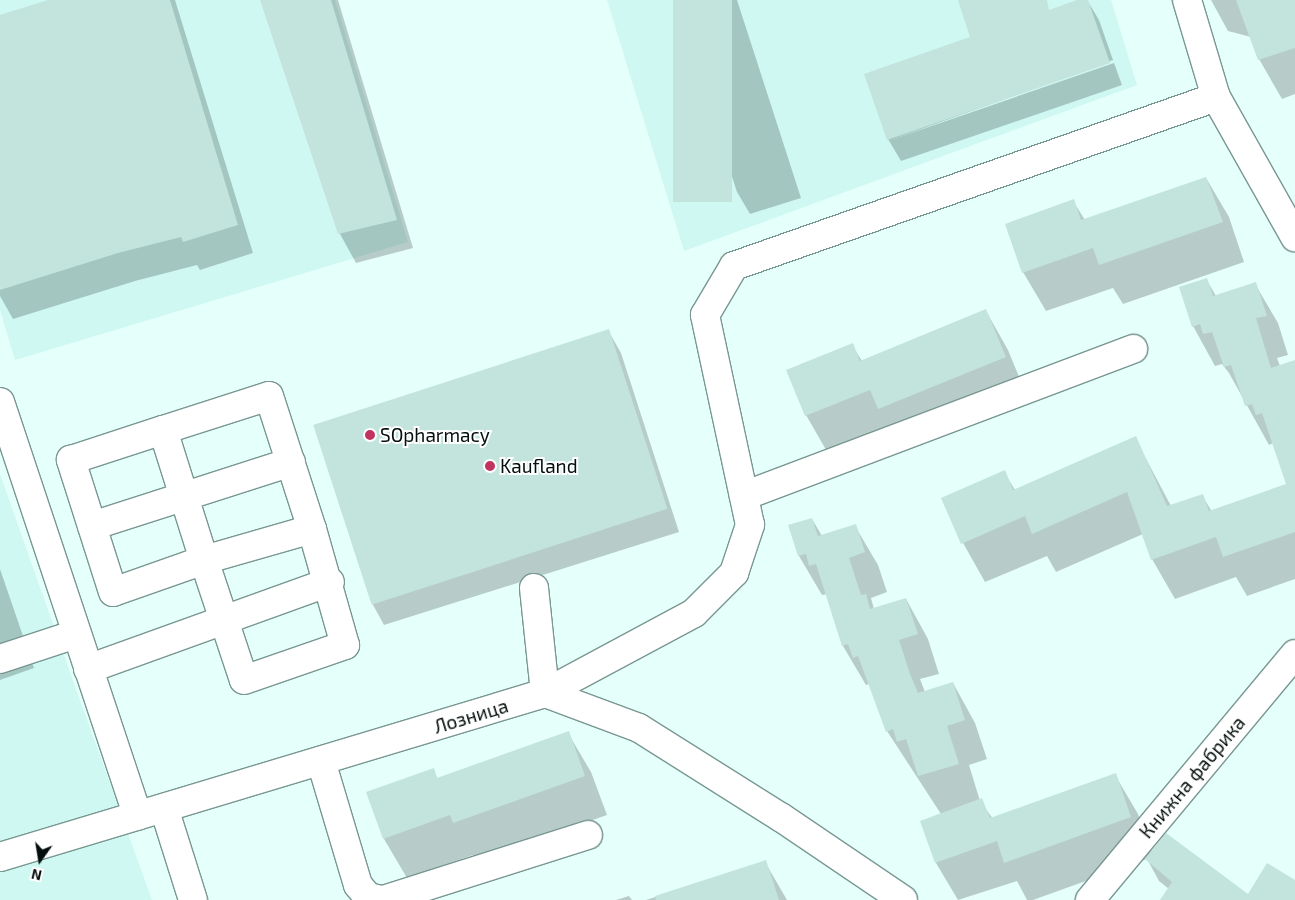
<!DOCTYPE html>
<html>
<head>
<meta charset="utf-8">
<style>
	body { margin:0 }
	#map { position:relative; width:1295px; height:900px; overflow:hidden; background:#e5fffa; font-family:"Exo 2",sans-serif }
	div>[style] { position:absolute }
	.built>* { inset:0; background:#cef8f1 }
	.shadow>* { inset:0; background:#0003 }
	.building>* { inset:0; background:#c3e3dd; transform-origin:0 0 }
	.roads { filter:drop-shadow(1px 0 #799792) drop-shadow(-1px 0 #799792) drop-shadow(0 1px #799792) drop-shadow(0 -1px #799792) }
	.minor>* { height:28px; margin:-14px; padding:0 14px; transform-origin:14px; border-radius:14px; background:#fff }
	.dots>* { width:14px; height:14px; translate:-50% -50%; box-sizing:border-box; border:2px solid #fff; border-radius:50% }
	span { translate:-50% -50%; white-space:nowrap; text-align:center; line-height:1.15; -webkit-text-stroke:4px #fff; paint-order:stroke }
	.poi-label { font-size:19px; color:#040e0d }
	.left { translate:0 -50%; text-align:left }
	.street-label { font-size:19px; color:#040e0d }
	.north { position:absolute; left:15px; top:835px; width:50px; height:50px; -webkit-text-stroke:4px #fff; paint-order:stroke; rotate:193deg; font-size:14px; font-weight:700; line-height:20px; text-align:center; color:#040e0d }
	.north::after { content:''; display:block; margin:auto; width:18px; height:22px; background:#040e0d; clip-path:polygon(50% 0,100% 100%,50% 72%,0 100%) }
</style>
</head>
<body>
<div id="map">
	<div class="built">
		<i style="clip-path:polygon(0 0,335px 0,408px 242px,15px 360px,0 310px)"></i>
		<i style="clip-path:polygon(607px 0,1111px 0,1137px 85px,684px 251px)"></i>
		<i style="clip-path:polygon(0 474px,77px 692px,152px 900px,0 900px)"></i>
	</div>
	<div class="shadow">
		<i style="clip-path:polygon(52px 0,175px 0,253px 253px,200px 270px,197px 265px,135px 281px,13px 319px,0 296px,0 16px)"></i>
		<i style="clip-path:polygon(261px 0,338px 0,413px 248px,356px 263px,340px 234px)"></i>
		<i style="clip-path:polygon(675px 0,737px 0,801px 198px,750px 214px,737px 192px)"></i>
		<i style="clip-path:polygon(959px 0,1014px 0,1020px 21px,1087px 0,1099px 20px,1113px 60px,891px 140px,1114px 63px,1122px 85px,901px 161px,888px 139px,971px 38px)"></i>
		<i style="clip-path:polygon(1211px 0,1295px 0,1295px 94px,1282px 99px,1259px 59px,1251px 37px,1228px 31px)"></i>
		<i style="clip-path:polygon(1206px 178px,1229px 217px,1244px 262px,1123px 304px,1113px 288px,1046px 311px,1023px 272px,1073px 201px,1085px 220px)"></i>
		<i style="clip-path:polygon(1206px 279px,1216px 296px,1255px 284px,1278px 323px,1288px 355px,1277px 358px,1280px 366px,1295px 361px,1295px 579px,1247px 596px,1236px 577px,1175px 599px,1152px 559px,1143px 534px,1056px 572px,1047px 556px,985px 582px,963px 543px,1004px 472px,1015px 490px,1135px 438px,1171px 506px,1202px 495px,1212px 512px,1288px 485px,1273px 443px,1269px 445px,1229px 373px,1222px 364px,1215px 366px,1193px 326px)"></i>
		<i style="clip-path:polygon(986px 311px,1008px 350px,1027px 396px,829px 455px,806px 415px,852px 345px,862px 361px)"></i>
		<i style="clip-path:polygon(608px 330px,621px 353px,679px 532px,384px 625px,372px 603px)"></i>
		<i style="clip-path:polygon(812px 519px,822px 536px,855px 526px,878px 565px,887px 592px,871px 598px,874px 609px,906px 599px,928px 639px,939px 674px,920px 679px,925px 692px,953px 683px,975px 723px,987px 759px,969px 765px,980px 801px,993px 819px,1115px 775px,1138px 814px,1152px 852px,1224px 878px,1166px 900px,1169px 889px,1159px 881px,1147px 859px,1033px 900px,1027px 900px,1017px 881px,958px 900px,936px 863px,922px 821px,941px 814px,887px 731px,869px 684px,866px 685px,843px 646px,827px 594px,822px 595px,799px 556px,790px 526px)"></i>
		<i style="clip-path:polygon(0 569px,34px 668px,0 680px)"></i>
		<i style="clip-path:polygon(568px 733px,591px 772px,607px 815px,476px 861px,473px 855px,407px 878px,384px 839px,433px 770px,438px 779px)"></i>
		<i style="clip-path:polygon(765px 862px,787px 900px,646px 900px)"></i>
		<i style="clip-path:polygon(629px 896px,632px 900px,616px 900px)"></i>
	</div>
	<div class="building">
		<i style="clip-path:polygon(48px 0,170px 0,238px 225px,183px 242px,181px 237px,118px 253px,0 290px,0 15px)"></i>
		<i style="clip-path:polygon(260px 0,331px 0,397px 220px,338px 234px)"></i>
		<i style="left:673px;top:0;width:59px;height:202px"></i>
		<i style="clip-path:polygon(958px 0,1047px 0,1049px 10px,1077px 0,1088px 0,1110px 63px,887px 140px,864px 74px,970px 37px)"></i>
		<i style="clip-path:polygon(1236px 0,1295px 0,1295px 48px,1258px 60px)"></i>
		<i style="clip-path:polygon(1206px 177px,1223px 222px,1099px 265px,1093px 248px,1022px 273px,1005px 224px,1074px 199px,1081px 220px)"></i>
		<i style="clip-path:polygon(1207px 278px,1213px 296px,1256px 282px,1267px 316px,1256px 318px,1271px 368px,1295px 360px,1295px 532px,1223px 557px,1216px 537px,1151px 560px,1127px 492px,1032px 534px,1025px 516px,961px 544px,941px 498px,1005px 470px,1013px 490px,1136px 436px,1167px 506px,1203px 494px,1209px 511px,1286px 484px,1262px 413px,1256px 415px,1252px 404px,1245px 406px,1231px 365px,1224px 367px,1212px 332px,1203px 334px,1200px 324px,1192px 327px,1179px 287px)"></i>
		<i style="clip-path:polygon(986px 309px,1006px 357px,878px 409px,870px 390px,805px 416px,786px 370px,853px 343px,860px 361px)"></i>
		<i style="left:609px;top:329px;width:189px;height:311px;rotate:72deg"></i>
		<i style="clip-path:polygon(812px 518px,818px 536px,856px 524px,865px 552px,849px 558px,861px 595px,866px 594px,870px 609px,906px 598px,918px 634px,899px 640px,910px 674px,918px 693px,953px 682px,965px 720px,947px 726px,959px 764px,918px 776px,906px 739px,897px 742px,893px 729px,886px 732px,858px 656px,853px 658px,848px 644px,842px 646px,816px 564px,809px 566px,806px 554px,798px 556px,788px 525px)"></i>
		<i style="clip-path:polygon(569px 731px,585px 776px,453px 823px,450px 815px,383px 839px,366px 792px,434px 768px,437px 778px)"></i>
		<i style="clip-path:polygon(1116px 773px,1131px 817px,1004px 863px,997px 841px,935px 863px,920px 821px,982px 798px,990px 818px)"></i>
		<i style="clip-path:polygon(1166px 833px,1248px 894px,1267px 863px,1295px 880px,1295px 900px,1160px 900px,1172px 882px,1145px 859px)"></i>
		<i style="clip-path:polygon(766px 860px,779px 900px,656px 900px,655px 896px)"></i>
	</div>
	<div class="roads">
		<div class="minor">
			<i style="left:1187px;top:0;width:101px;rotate:73.4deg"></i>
			<i style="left:1216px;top:97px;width:161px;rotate:60.6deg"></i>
			<i style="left:0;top:402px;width:436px;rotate:71.6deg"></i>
			<i style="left:163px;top:430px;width:111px;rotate:-17.8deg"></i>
			<i style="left:269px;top:396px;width:140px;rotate:72.1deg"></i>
			<i style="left:312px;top:529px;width:112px;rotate:164deg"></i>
			<i style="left:204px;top:560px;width:96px;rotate:160.6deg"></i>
			<i style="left:113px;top:592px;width:139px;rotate:-107.7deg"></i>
			<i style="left:71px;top:460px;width:97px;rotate:-18.1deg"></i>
			<i style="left:163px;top:430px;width:136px;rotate:72.5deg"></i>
			<i style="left:204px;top:560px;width:126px;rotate:71.6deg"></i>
			<i style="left:244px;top:680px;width:107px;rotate:-19.1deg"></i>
			<i style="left:345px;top:645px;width:121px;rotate:-105.9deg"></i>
			<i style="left:744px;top:496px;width:416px;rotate:-20.7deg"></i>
			<i style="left:92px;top:526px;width:209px;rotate:-17.8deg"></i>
			<i style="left:534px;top:588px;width:106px;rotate:84deg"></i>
			<i style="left:545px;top:693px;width:169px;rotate:-28.2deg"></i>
			<i style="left:694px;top:613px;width:57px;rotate:-45deg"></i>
			<i style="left:734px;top:573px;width:51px;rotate:-71.6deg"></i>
			<i style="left:750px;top:525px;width:215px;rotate:-102.1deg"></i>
			<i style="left:705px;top:315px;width:57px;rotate:-59.4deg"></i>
			<i style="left:734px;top:266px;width:511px;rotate:-19.32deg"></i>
			<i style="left:0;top:659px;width:80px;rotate:-18.2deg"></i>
			<i style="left:88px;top:669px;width:257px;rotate:-19.8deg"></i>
			<i style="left:321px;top:761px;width:129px;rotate:73.4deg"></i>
			<i style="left:358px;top:885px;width:16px;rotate:50deg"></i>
			<i style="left:368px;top:897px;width:13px;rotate:13deg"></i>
			<i style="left:164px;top:808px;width:96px;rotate:72.5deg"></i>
			<i style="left:0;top:857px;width:569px;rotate:-16.75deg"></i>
			<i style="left:545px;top:693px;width:100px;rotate:20.4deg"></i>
			<i style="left:639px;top:728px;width:169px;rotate:32.2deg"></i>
			<i style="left:782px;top:818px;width:146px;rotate:34.1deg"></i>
			<i style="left:383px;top:900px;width:215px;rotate:-17.6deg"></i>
			<i style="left:1090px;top:900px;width:320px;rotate:-50.2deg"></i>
		</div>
	</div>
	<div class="dots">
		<i style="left:370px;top:435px;background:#c2345f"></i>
		<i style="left:490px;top:466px;background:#c2345f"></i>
	</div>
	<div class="poi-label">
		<span class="left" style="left:380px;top:435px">SOpharmacy</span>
		<span class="left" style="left:500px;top:466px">Kaufland</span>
	</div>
	<div class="street-label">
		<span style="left:471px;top:716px;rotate:-17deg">Лозница</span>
		<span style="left:1192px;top:777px;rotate:-50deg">Книжна фабрика</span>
	</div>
	<div class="north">N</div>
</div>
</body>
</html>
